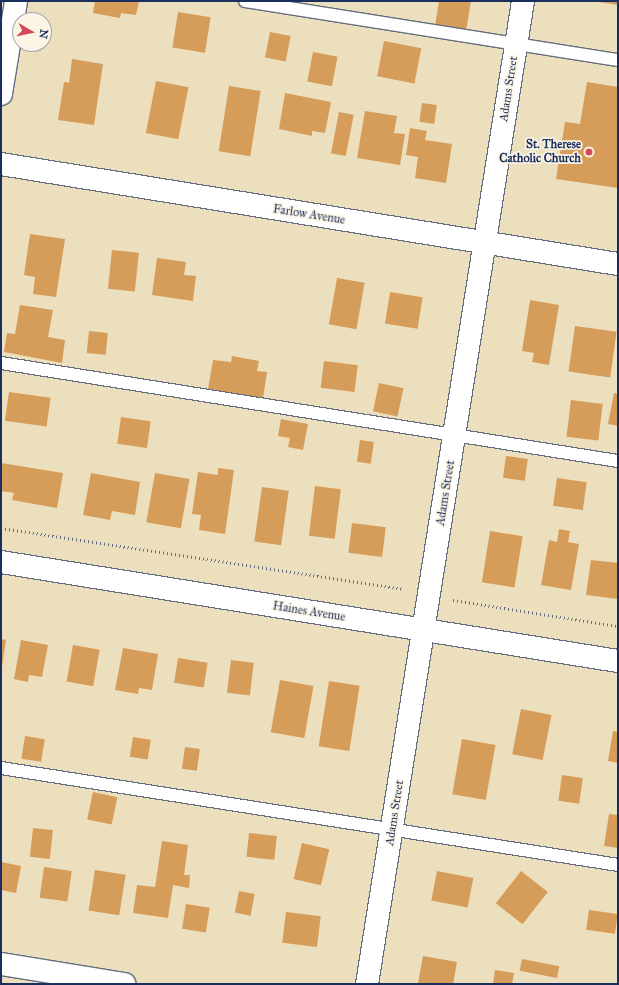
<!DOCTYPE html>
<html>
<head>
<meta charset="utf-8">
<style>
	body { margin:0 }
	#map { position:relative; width:619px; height:985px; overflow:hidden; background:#ecdfbd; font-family:"IM FELL Great Primer",serif }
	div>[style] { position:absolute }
	.building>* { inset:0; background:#d69c5a; transform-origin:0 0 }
	.path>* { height:2.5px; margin-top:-1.25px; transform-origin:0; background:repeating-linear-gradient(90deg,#646d7f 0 1px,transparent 0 4px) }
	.roads { filter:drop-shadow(1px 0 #646d7f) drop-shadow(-1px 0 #646d7f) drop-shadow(0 1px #646d7f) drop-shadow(0 -1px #646d7f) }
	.service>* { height:12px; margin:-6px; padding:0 6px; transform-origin:6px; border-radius:6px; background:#fff }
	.minor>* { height:22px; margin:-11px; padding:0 11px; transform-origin:11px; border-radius:11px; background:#fff }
	.secondary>* { height:22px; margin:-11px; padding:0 11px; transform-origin:11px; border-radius:11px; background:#fff }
	.dots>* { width:11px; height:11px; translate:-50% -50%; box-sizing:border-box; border:2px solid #fcf5e5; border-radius:50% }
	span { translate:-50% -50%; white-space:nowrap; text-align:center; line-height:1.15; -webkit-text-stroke:3.5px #fcf5e5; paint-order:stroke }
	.street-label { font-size:12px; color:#1b2f5e }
	.poi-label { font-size:12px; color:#1b2f5e; font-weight:700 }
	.right { translate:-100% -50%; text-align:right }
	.frame { position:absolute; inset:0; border:2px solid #1b2f5e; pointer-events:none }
	.north { position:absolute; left:12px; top:12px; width:40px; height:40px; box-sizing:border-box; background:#fcf5e5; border:1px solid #a2a6af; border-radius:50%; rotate:99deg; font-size:11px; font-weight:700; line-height:16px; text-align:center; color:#1b2f5e }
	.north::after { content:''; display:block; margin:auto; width:14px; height:18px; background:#d1495b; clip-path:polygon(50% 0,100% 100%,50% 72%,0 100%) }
</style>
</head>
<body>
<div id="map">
	<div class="building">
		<i style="clip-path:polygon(95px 1px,139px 1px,136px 15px,121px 13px,120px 18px,93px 13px)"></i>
		<i style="clip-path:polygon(439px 1px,471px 1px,466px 31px,435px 26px)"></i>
		<i style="clip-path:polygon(599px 1px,618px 1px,618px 5px,599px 2px)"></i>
		<i style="left:178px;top:12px;width:33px;height:36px;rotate:9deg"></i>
		<i style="left:270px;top:32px;width:21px;height:26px;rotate:11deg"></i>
		<i style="left:384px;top:41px;width:38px;height:36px;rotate:11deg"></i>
		<i style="left:313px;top:52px;width:25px;height:30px;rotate:11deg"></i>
		<i style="clip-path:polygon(72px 59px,103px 64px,94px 125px,58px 120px,64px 82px,69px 83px)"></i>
		<i style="left:156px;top:81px;width:33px;height:53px;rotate:11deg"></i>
		<i style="clip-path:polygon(587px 82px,618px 87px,618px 188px,556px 179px,565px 122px,580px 124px)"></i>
		<i style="left:229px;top:86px;width:32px;height:66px;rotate:9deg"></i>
		<i style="clip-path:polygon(285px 93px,331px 102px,325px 133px,312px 131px,312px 136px,279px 129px)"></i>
		<i style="left:422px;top:103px;width:15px;height:19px;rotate:8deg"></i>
		<i style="clip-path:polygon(365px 111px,397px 116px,394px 133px,405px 134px,400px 165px,357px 158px)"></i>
		<i style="left:339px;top:112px;width:15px;height:42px;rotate:11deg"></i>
		<i style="clip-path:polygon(410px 128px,427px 131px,425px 140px,452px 144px,446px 183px,415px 178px,418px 157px,406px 155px)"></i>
		<i style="clip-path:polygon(30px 234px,65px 239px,56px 297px,33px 294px,35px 277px,24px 275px)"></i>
		<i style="left:112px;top:250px;width:27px;height:39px;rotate:6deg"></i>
		<i style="clip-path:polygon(157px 258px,186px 262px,184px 275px,196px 276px,193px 301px,152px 295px)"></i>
		<i style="left:337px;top:278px;width:28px;height:47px;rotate:10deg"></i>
		<i style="left:390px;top:292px;width:33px;height:32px;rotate:9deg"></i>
		<i style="clip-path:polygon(530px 300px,559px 305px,549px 365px,532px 362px,534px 353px,522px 351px)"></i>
		<i style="clip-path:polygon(20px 305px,53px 310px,48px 337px,65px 340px,62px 363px,4px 352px,7px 333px,15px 334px)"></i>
		<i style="left:575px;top:326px;width:42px;height:46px;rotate:8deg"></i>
		<i style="left:89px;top:331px;width:19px;height:22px;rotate:6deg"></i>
		<i style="clip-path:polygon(232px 356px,259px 361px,257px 371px,267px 372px,263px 398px,208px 389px,213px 360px,231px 362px)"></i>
		<i style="left:324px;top:361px;width:34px;height:27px;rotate:7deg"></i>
		<i style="left:379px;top:383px;width:25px;height:29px;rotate:12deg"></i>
		<i style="left:9px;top:392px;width:42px;height:29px;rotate:8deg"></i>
		<i style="clip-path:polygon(614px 393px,618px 394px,618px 426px,608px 424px)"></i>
		<i style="left:571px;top:400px;width:32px;height:37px;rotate:7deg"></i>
		<i style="left:121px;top:417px;width:30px;height:27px;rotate:8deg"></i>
		<i style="clip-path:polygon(281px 419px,308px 424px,303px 450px,288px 447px,290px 438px,278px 436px)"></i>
		<i style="left:360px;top:440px;width:14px;height:22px;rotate:8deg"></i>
		<i style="left:506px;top:456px;width:22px;height:22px;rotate:8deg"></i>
		<i style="clip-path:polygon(1px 463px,63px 473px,57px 508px,12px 500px,14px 493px,1px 491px)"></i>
		<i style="clip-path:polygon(218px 468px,234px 470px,225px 534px,199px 530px,201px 515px,192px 514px,198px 472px,218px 475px)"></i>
		<i style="clip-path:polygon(91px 473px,140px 482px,135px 515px,112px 511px,110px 520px,83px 515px)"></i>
		<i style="left:155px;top:473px;width:35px;height:50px;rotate:10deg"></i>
		<i style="left:557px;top:478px;width:30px;height:28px;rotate:8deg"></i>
		<i style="left:315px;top:486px;width:26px;height:50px;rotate:7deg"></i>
		<i style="left:262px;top:487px;width:27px;height:55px;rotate:8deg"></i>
		<i style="left:352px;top:523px;width:34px;height:30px;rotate:7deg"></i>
		<i style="clip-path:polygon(559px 529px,570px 531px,568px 542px,579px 544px,571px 590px,541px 585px,549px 540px,557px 542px)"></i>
		<i style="left:490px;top:531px;width:33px;height:52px;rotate:9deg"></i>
		<i style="clip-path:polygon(591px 560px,618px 563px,618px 599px,586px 595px)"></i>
		<i style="clip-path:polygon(1px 639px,6px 640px,2px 667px,1px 666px)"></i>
		<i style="clip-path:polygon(21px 640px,48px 645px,42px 677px,29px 675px,28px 682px,14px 679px)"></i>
		<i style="left:73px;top:645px;width:27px;height:37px;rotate:10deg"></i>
		<i style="clip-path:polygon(123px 648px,158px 654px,152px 690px,139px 688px,138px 694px,115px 690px)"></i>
		<i style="left:178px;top:658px;width:30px;height:25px;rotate:9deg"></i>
		<i style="left:231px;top:660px;width:23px;height:33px;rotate:7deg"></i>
		<i style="left:280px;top:680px;width:34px;height:53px;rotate:10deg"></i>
		<i style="left:329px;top:681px;width:31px;height:66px;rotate:9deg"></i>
		<i style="left:521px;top:709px;width:31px;height:46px;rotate:11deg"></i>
		<i style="clip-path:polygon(613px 731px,618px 732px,618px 763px,608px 761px)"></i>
		<i style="left:25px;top:736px;width:20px;height:23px;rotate:9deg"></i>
		<i style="left:133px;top:737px;width:18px;height:20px;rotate:9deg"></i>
		<i style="left:462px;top:739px;width:34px;height:56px;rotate:10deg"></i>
		<i style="left:185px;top:747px;width:15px;height:22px;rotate:8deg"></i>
		<i style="left:562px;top:775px;width:21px;height:26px;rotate:8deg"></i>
		<i style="left:93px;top:792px;width:25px;height:28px;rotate:12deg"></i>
		<i style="clip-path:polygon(609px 814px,618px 815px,618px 848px,604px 846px)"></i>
		<i style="left:33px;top:828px;width:20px;height:29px;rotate:6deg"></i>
		<i style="left:249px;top:833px;width:28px;height:24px;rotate:6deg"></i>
		<i style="clip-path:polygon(162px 841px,188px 845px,184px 875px,190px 875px,189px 888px,173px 885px,168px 918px,133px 913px,137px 885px,155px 887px)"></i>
		<i style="left:302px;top:843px;width:28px;height:37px;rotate:13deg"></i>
		<i style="clip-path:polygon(1px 862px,21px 866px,16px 893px,1px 890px)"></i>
		<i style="left:44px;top:867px;width:28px;height:31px;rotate:8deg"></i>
		<i style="left:95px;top:870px;width:31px;height:41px;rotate:9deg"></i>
		<i style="left:437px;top:871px;width:37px;height:30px;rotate:11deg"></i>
		<i style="left:521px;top:871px;width:34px;height:41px;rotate:38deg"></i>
		<i style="left:239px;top:891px;width:16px;height:22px;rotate:11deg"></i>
		<i style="left:186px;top:904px;width:24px;height:25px;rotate:9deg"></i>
		<i style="left:589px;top:910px;width:29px;height:20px;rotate:8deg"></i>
		<i style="left:286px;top:912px;width:35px;height:31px;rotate:7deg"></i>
		<i style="clip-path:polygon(423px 956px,457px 962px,453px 984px,418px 983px)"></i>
		<i style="left:522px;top:959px;width:38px;height:12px;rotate:11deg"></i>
		<i style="clip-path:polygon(495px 970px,514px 973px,512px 984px,493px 984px)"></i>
	</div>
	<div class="path">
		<i style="left:1px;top:528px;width:406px;rotate:8.6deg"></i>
		<i style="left:453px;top:600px;width:167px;rotate:9deg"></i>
	</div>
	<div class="roads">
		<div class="service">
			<i style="left:245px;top:1px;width:378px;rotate:9deg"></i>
			<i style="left:1px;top:363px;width:625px;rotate:9.03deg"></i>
			<i style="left:1px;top:768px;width:625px;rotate:8.93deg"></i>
		</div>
		<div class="minor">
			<i style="left:1px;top:94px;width:94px;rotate:-80.8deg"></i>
			<i style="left:1px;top:164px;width:625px;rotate:9.21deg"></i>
			<i style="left:1px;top:964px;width:125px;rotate:9.2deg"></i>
			<i style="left:367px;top:984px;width:995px;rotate:-80.98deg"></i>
		</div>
		<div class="secondary">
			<i style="left:1px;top:562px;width:625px;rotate:9.12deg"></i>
		</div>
	</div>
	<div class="dots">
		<i style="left:589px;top:152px;background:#d1495b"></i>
	</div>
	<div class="street-label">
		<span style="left:509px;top:89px;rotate:-81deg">Adams Street</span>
		<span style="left:309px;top:215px;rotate:9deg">Farlow Avenue</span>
		<span style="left:446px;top:493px;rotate:-81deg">Adams Street</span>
		<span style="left:309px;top:612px;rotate:9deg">Haines Avenue</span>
		<span style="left:395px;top:813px;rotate:-81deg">Adams Street</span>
	</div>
	<div class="poi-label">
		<span class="right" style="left:581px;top:152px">St. Therese<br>Catholic Church</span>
	</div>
	<div class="frame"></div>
	<div class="north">N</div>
</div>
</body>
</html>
